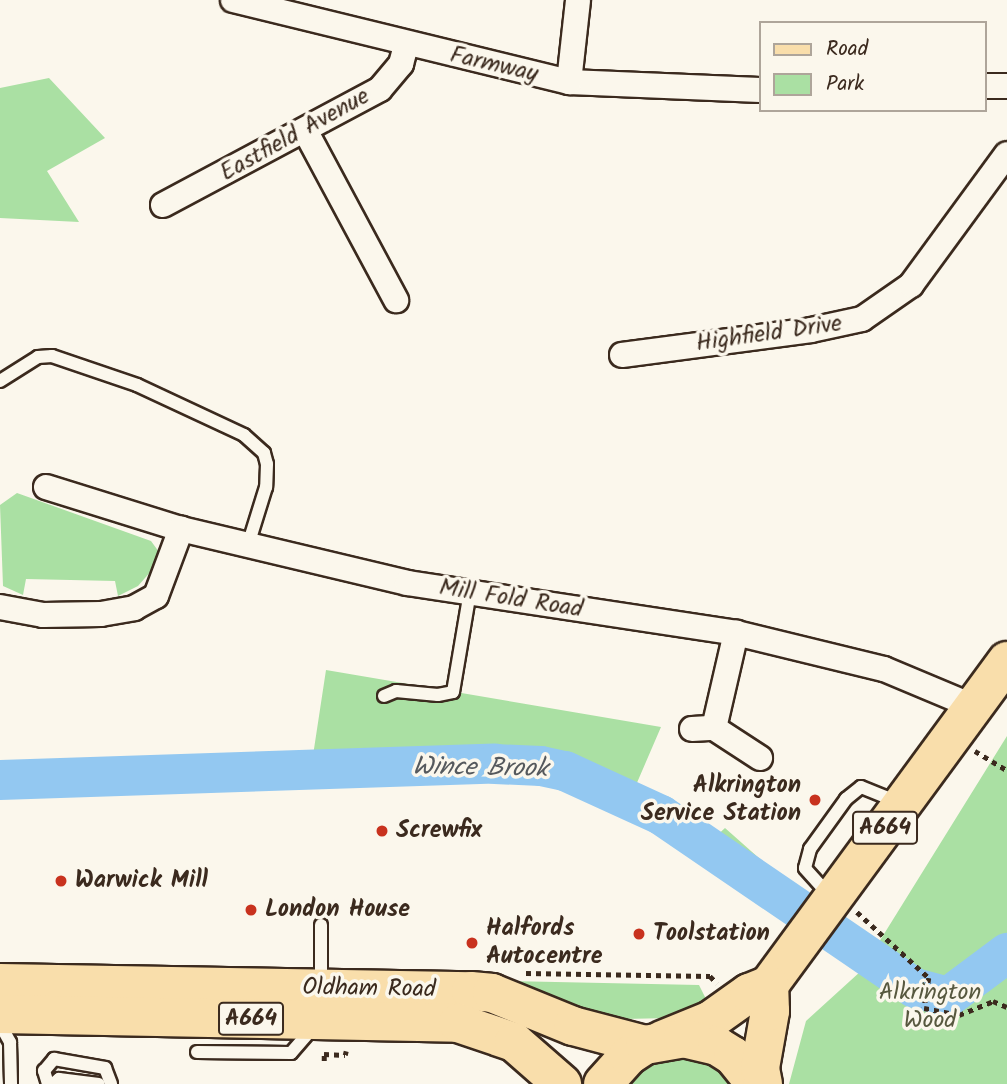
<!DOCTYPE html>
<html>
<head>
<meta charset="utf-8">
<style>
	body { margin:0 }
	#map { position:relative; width:1007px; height:1084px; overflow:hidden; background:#fbf7ec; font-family:Kalam,sans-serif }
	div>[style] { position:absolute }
	.green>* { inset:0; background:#aae0a3 }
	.river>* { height:40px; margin:-20px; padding:0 20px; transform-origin:20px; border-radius:20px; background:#93c8f1 }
	.path>* { height:4.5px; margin-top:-2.25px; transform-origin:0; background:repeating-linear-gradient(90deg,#3b2a1e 0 5px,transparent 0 10px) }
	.roads { filter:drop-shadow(2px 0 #3b2a1e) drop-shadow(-2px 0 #3b2a1e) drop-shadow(0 2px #3b2a1e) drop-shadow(0 -2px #3b2a1e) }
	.service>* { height:12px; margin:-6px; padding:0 6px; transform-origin:6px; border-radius:6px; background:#fbf7ec }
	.minor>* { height:24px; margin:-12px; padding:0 12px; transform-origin:12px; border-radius:12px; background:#fbf7ec }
	.primary>* { height:38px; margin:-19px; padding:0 19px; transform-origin:19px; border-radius:19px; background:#f9deab }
	.dots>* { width:19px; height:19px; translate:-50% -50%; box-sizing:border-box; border:4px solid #fbf7ec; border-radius:50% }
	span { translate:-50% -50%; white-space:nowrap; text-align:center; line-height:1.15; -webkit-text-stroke:7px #fbf7ec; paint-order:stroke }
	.shield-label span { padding:2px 5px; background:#fbf7ec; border:2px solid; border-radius:5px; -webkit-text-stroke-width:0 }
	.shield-label { font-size:23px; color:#3b2a1e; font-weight:700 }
	.street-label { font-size:24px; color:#3b2a1e }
	.poi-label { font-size:24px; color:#3b2a1e; font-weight:700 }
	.right { translate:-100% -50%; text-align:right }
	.left { translate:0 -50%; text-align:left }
	.park-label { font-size:24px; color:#57583f }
	.water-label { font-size:26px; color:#55595d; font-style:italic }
	.legend { position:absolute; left:759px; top:21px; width:228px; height:91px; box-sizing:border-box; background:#fbf7ec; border:2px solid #aea59a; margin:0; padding:9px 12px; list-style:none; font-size:21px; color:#3b2a1e }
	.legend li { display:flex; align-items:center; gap:14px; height:35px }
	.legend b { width:35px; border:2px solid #aea59a }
</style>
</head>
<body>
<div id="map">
	<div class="green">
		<i style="clip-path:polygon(49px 78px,105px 138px,47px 171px,79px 222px,0 218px,0 88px)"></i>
		<i style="clip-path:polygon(17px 493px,151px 541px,159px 552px,152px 570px,138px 586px,118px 596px,115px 581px,26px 579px,23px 595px,3px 586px,0 505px)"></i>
		<i style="clip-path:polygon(326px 670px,661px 727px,633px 792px,712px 840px,725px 828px,796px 891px,783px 904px,662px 821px,574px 782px,525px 772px,336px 775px,332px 783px,0 787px,0 763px,312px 762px)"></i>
		<i style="clip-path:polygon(1007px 736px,1007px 1084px,789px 1084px,806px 1021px,861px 971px)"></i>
		<i style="clip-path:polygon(506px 981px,699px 985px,708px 1003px,670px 1018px,624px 1019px,597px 1015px)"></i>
		<i style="clip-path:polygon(682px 1057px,709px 1063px,735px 1084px,625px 1084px,653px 1063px)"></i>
	</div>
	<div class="river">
		<i style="left:0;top:780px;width:495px;rotate:-1.9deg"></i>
		<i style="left:495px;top:764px;width:46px;rotate:2.5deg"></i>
		<i style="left:541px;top:766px;width:25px;rotate:12deg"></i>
		<i style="left:565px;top:771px;width:106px;rotate:24.6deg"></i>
		<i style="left:661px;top:815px;width:307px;rotate:34.3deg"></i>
		<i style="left:915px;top:988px;width:34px;rotate:15deg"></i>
		<i style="left:948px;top:997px;width:74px;rotate:-36.7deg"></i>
	</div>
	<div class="path">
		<i style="left:975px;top:751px;width:37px;rotate:31deg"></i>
		<i style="left:857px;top:912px;width:98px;rotate:42.5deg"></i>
		<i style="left:929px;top:978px;width:30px;rotate:99deg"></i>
		<i style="left:924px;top:1008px;width:36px;rotate:11deg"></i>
		<i style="left:959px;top:1015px;width:37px;rotate:-22deg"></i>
		<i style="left:993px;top:1001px;width:15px;rotate:23deg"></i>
		<i style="left:526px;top:973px;width:184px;rotate:0.9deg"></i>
		<i style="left:710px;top:976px;width:10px;rotate:45deg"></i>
		<i style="left:324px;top:1061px;width:7px;rotate:-90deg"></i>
		<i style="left:324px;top:1054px;width:21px;rotate:3deg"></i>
		<i style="left:345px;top:1055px;width:4px;rotate:-76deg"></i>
	</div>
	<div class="roads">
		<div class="service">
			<i style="left:0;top:381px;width:45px;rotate:-32.3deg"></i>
			<i style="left:38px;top:357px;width:14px;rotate:-4deg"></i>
			<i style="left:52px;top:356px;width:90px;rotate:18.8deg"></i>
			<i style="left:137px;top:385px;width:118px;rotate:25deg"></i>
			<i style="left:244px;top:435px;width:27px;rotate:42deg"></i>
			<i style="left:264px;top:453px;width:11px;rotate:75deg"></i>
			<i style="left:267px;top:464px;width:23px;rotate:92deg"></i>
			<i style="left:266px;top:487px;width:61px;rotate:107.2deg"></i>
			<i style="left:384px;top:696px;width:13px;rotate:-23deg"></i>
			<i style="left:396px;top:691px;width:42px;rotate:5.4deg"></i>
			<i style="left:438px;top:695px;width:15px;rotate:-11deg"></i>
			<i style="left:453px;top:692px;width:101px;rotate:-80.4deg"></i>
			<i style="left:829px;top:895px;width:36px;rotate:-132deg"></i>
			<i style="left:805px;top:868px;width:20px;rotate:-75deg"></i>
			<i style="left:810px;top:849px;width:62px;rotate:-54.2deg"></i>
			<i style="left:846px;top:799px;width:19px;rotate:-39deg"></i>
			<i style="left:861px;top:787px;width:38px;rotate:22deg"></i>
			<i style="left:321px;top:985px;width:60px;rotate:-90deg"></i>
			<i style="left:0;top:1024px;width:21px;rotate:61deg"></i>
			<i style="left:10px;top:1042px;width:42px;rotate:88.6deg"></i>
			<i style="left:197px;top:1052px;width:94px;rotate:0.6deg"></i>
			<i style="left:291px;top:1053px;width:32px;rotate:-49deg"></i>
			<i style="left:48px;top:1084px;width:14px;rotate:-107deg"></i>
			<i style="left:44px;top:1071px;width:16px;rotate:-50deg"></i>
			<i style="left:54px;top:1059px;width:52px;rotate:10deg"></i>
			<i style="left:105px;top:1068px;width:17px;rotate:69deg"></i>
			<i style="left:53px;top:1084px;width:8px;rotate:-40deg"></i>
			<i style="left:59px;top:1079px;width:40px;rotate:7.1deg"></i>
		</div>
		<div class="minor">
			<i style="left:233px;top:0;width:346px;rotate:13.7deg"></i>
			<i style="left:569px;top:82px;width:191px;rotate:2.4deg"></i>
			<i style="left:569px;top:82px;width:82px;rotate:-83.7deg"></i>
			<i style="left:984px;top:86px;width:23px"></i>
			<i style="left:306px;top:132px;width:191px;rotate:61.8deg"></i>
			<i style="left:163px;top:205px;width:246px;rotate:-28.1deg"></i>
			<i style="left:380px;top:89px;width:33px;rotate:-50deg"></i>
			<i style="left:401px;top:64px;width:20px;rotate:-75deg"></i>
			<i style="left:622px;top:355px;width:191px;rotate:-7.5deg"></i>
			<i style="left:811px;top:330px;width:52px;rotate:-12.2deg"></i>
			<i style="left:862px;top:319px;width:60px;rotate:-34.8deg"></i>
			<i style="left:911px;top:285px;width:162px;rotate:-53.8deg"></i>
			<i style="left:46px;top:487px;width:141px;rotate:17.3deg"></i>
			<i style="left:181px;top:529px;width:232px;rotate:13.4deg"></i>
			<i style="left:407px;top:583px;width:333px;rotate:8.6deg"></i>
			<i style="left:736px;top:633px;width:152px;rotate:13.7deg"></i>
			<i style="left:884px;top:669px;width:99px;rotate:22.7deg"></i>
			<i style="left:0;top:607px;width:44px;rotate:10.5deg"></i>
			<i style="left:43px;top:615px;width:58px;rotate:-1deg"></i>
			<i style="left:101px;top:614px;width:34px;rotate:-10deg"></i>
			<i style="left:134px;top:608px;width:25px;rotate:-29deg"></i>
			<i style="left:156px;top:596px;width:72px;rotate:-69.5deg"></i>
			<i style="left:714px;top:728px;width:98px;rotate:-77deg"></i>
			<i style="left:692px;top:729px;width:22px;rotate:-3deg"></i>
			<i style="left:714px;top:728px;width:55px;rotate:33.1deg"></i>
		</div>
		<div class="primary">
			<i style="left:0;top:983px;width:471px;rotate:1deg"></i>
			<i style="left:471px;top:991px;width:21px;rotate:5deg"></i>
			<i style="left:492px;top:993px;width:87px;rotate:22.2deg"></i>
			<i style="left:573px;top:1026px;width:74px;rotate:14.8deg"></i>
			<i style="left:0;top:1014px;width:458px;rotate:1.1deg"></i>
			<i style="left:458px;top:1023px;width:59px;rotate:18.7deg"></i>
			<i style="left:514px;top:1042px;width:64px;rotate:41.2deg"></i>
			<i style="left:662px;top:1040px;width:53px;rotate:-22.2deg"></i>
			<i style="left:711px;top:1020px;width:47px;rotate:-35.4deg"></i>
			<i style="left:749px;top:993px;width:22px;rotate:-22deg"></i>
			<i style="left:769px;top:985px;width:402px;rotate:-53.7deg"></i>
			<i style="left:603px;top:1084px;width:38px;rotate:-48deg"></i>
			<i style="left:628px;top:1056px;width:20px;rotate:-33deg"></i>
			<i style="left:645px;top:1045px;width:39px;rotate:-10deg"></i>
			<i style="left:683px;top:1038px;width:35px;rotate:13deg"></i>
			<i style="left:717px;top:1046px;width:19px;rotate:32deg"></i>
			<i style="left:733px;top:1056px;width:36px;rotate:51deg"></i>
			<i style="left:763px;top:1084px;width:16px;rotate:-101deg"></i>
			<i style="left:760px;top:1068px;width:58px;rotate:-80deg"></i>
			<i style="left:770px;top:1011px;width:26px;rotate:-92deg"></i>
		</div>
	</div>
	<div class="dots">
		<i style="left:815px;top:800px;background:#c8321e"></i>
		<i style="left:382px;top:831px;background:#c8321e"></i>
		<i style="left:61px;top:881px;background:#c8321e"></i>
		<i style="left:251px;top:910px;background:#c8321e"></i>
		<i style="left:639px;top:934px;background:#c8321e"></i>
		<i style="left:472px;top:943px;background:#c8321e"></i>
	</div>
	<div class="shield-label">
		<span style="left:885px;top:828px">A664</span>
		<span style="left:251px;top:1019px">A664</span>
	</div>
	<div class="street-label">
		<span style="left:494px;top:65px;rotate:13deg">Farmway</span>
		<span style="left:295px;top:135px;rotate:-29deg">Eastfield Avenue</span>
		<span style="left:769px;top:334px;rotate:-8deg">Highfield Drive</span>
		<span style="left:511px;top:599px;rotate:9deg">Mill Fold Road</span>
		<span style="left:369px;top:989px;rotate:1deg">Oldham Road</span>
	</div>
	<div class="poi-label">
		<span class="right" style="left:801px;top:800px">Alkrington<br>Service Station</span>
		<span class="left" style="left:396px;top:831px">Screwfix</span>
		<span class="left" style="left:75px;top:881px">Warwick Mill</span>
		<span class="left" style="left:265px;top:910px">London House</span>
		<span class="left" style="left:486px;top:943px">Halfords<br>Autocentre</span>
		<span class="left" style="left:653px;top:934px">Toolstation</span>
	</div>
	<div class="park-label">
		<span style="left:930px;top:1007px">Alkrington<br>Wood</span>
	</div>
	<div class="water-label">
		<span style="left:480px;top:769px;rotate:1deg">Wince Brook</span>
	</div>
	<ul class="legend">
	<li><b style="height:9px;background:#f9deab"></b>Road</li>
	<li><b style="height:19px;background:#aae0a3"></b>Park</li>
	</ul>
</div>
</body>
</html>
